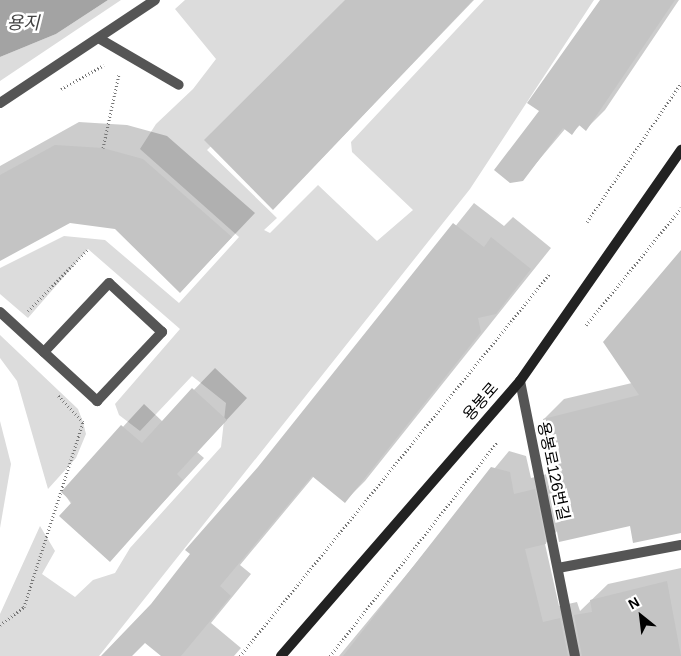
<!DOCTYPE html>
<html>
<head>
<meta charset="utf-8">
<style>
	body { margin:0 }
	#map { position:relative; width:681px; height:656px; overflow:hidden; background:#fff; font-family:Arial,"Noto Sans KR",sans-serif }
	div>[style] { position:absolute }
	.green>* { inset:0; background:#dcdcdc }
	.water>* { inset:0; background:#a3a3a3 }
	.shadow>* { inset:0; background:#0003 }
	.building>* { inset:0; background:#c4c4c4 }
	.path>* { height:3px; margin-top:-1.5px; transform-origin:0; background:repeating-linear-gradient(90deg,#777 0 1px,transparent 0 3.5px) }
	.lane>* { height:10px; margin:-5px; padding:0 5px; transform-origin:5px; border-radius:5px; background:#555 }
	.secondary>* { height:10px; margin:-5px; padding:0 5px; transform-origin:5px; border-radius:5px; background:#222 }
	span { translate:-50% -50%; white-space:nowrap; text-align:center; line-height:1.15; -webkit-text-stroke:5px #fff; paint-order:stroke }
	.street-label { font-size:16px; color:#000 }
	.water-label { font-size:18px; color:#444; font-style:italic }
	.north { position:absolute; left:616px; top:591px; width:50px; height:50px; -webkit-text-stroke:4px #fff; paint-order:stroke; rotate:331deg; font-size:14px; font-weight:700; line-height:20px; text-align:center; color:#000 }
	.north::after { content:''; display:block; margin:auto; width:18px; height:22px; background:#000; clip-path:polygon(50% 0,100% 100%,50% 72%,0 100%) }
</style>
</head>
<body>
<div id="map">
	<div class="green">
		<i style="clip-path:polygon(108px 0,121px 0,0 81px,0 57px,56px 34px)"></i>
		<i style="clip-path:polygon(185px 0,363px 0,207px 150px,277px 218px,264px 230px,270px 233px,318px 185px,377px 241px,413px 210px,352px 152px,351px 142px,484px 0,594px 0,470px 189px,99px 656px,0 656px,0 614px,40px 526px,55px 551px,42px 574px,75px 597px,93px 580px,115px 573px,130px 548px,221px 447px,226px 403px,192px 376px,140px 431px,119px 415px,115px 404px,180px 329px,88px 249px,28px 318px,0 294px,0 268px,64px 236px,105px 240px,179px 303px,239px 237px,140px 149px,156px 124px,193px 89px,216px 59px,175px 9px)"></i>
		<i style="clip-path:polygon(0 335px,78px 409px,83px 422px,86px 434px,76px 458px,48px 489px,17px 381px,0 358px)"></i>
		<i style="clip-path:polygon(0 421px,11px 464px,0 528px)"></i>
	</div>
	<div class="water">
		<i style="clip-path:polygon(0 0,108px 0,56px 34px,0 57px)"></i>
	</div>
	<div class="shadow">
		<i style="clip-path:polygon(347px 0,474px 0,296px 185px)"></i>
		<i style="clip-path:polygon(612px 0,679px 0,605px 110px,586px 129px,580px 125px,572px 133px,565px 129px,522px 180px,541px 111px)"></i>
		<i style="clip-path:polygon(79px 122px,127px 125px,167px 136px,255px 213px,180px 292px,115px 228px,70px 221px,0 260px,0 166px)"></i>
		<i style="clip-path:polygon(474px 203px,504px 226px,513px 217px,551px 248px,365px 481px,345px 501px,314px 476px,240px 565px,251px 574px,211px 623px,241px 648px,234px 656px,163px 656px,145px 641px,131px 656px,102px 656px,152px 605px)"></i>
		<i style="clip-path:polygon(681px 252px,681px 531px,631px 525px,558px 530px,545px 544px,559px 606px,577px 602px,580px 611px,608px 584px,681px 568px,681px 656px,339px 656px,509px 451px,526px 456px,531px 478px,551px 473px,553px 483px,557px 479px,544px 419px,564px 399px,632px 383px)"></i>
		<i style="clip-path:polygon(215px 368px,247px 398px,197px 452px,204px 458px,110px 560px,63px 492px,144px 404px,163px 422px)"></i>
	</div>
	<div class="building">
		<i style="clip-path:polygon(345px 0,473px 0,273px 210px,204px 140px)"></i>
		<i style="clip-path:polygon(600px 0,675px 0,586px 131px,579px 125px,572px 135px,563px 128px,523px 181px,510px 183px,494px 170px,539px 111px,527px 103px)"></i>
		<i style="clip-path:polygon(55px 145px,103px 148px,143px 159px,232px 237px,180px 293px,115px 229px,70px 223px,0 261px,0 175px)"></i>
		<i style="clip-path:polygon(453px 223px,484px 247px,491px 237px,531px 269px,496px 314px,478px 318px,481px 332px,345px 503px,312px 476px,220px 586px,231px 596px,181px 656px,161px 656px,145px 643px,132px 656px,101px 656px,151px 604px,190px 554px,185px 550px,258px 467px)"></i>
		<i style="clip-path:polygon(681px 250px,681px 533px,633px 543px,630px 526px,559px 542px,548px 486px,558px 487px,543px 419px,639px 395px,603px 342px)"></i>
		<i style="clip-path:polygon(192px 388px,227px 420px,177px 474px,183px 480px,110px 562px,59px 516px,72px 502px,61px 492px,121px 425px,142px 443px)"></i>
		<i style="clip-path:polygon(491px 467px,510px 472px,514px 494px,535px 489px,546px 544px,525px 549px,543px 622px,560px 618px,568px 656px,343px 656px)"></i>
		<i style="clip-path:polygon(667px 581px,681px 656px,582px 656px,574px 615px,592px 612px,590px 600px)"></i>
	</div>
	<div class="path">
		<i style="left:61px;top:89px;width:49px;rotate:-29.2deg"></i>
		<i style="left:103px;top:148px;width:76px;rotate:-77.8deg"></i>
		<i style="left:587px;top:222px;width:168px;rotate:-55.9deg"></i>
		<i style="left:28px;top:311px;width:86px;rotate:-45.9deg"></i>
		<i style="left:586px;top:325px;width:151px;rotate:-50.9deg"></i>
		<i style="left:0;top:625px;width:30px;rotate:-37deg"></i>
		<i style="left:24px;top:607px;width:194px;rotate:-72.3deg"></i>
		<i style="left:83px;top:422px;width:38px;rotate:-133deg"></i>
		<i style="left:240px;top:656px;width:493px;rotate:-51deg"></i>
		<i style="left:330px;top:656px;width:271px;rotate:-52deg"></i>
	</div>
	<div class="lane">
		<i style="left:100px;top:39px;width:91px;rotate:30.2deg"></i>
		<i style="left:0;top:103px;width:186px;rotate:-33.6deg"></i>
		<i style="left:0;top:312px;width:132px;rotate:42.5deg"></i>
		<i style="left:97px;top:401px;width:95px;rotate:-46.7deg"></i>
		<i style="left:162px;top:332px;width:72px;rotate:-137.2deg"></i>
		<i style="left:109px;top:283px;width:95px;rotate:133.3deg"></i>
		<i style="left:520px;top:381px;width:280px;rotate:78.7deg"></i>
		<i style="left:558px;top:568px;width:125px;rotate:-10.6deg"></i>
	</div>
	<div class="secondary">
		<i style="left:281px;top:656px;width:364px;rotate:-49deg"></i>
		<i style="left:520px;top:381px;width:282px;rotate:-55.1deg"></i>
	</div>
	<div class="street-label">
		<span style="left:481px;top:402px;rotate:-49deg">용봉로</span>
		<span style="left:553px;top:471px;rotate:78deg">용봉로126번길</span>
	</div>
	<div class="water-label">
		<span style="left:23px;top:23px">용지</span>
	</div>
	<div class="north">N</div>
</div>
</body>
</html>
